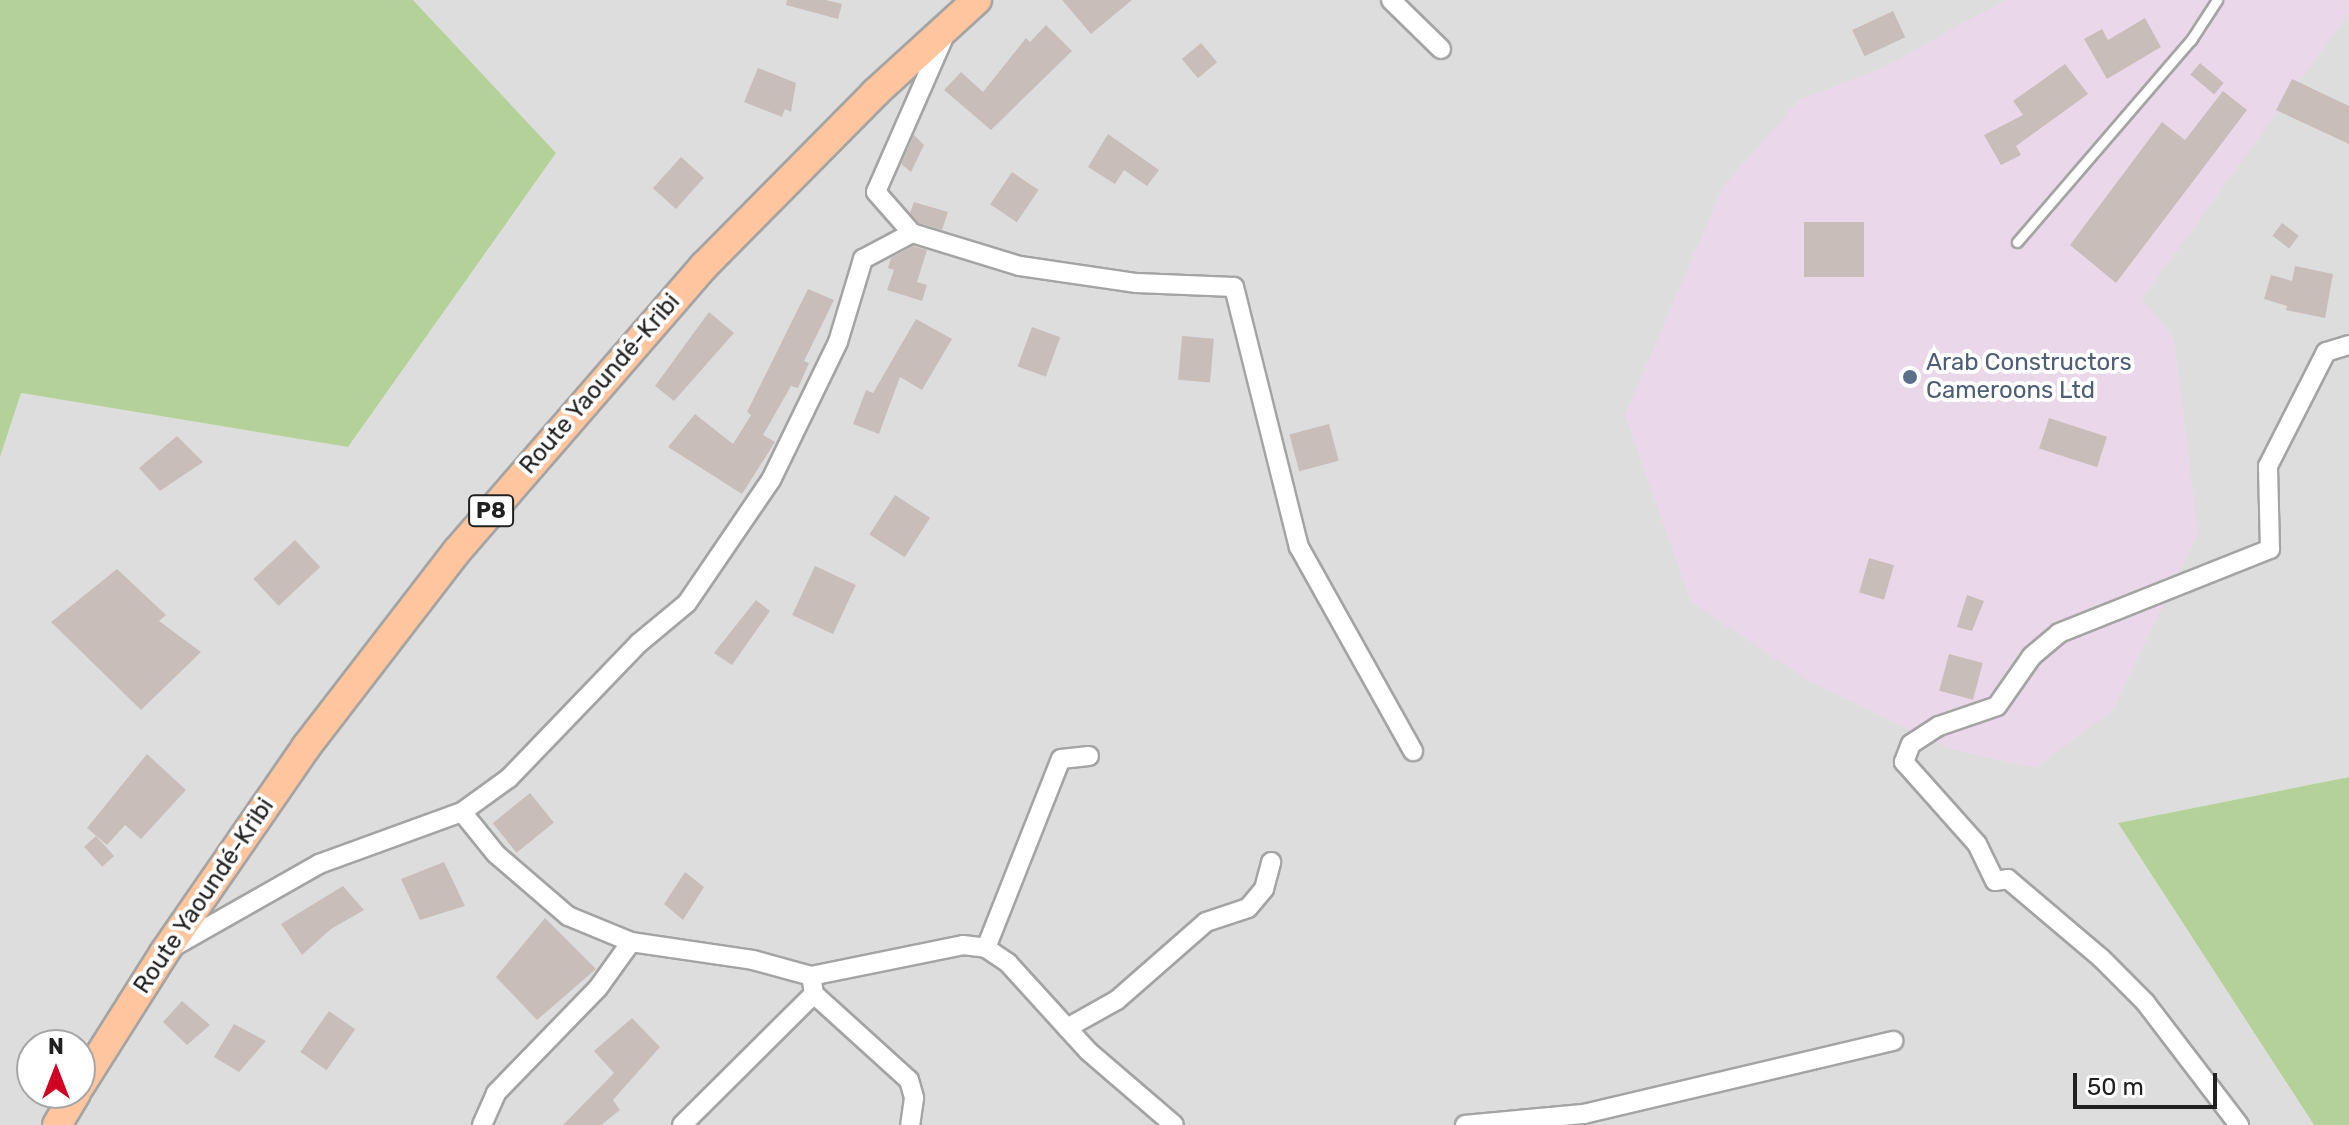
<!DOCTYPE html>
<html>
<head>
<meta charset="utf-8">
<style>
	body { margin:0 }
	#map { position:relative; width:2349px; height:1125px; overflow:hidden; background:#f1ece7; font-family:Rubik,sans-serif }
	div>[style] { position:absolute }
	.residential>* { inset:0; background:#dedddd }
	.industrial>* { inset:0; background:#ead8ea }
	.forest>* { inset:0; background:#b4d19a }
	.building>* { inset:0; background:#c9bdba; transform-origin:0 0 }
	.roads { filter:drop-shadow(2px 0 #a4a4a4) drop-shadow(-2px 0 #a4a4a4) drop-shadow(0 2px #a4a4a4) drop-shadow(0 -2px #a4a4a4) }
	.service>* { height:9px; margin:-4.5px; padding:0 4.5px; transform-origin:4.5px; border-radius:4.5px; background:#fff }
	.minor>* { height:18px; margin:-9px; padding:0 9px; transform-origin:9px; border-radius:9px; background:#fff }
	.primary>* { height:28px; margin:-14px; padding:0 14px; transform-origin:14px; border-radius:14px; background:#fec59e }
	.dots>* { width:22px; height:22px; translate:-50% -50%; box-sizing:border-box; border:4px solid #fff; border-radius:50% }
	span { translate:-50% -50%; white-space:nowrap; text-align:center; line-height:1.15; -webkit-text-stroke:8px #fff; paint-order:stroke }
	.shield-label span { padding:2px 6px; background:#fff; border:2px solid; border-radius:6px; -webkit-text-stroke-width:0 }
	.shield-label { font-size:22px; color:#202020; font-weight:700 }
	.service-label { font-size:24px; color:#4e5e75 }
	.left { translate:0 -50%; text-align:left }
	.street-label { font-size:24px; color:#202020 }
	.north { position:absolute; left:16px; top:1029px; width:80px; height:80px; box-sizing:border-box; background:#fff; border:2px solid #a6a6a6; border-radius:50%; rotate:0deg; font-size:22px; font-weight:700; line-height:32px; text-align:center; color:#202020 }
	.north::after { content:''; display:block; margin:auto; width:28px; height:36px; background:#d10023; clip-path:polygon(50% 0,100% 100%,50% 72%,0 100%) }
	.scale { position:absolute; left:2073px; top:1073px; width:144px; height:36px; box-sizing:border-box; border:4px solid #202020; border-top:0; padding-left:10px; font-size:24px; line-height:28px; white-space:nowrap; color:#202020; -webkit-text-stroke:6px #fff; paint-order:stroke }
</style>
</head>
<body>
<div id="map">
	<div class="residential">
		<i style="clip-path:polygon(evenodd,413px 0,2349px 0,2349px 777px,2118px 823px,2314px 1125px,0 1125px,0 457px,20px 393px,348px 447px,555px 153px,413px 0,32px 1045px,80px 1045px,80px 1093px,32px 1093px,32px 1045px)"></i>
	</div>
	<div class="industrial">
		<i style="clip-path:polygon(2005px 0,2349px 0,2349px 13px,2142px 299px,2174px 339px,2198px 534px,2112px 711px,2035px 768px,1950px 749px,1809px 681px,1691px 602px,1625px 415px,1723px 187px,1799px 100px,1883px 68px)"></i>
	</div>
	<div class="forest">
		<i style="clip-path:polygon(0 0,413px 0,556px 153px,348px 447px,21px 393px,0 457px)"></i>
		<i style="clip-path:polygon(2349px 777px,2349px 1125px,2314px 1125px,2118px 823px)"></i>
	</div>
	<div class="building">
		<i style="clip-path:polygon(787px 0,826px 0,842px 4px,838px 19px,786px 5px)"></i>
		<i style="clip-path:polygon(1062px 0,1132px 0,1091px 34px)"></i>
		<i style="left:1893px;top:11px;width:29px;height:45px;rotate:65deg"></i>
		<i style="clip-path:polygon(2145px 18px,2161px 47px,2107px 79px,2084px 39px,2102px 29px,2108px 40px)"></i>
		<i style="clip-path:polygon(1046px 25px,1072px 51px,991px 130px,944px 90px,961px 72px,983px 92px,1026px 38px,1030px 42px)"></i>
		<i style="left:1201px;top:43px;width:25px;height:25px;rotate:50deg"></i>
		<i style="left:2200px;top:63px;width:31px;height:15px;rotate:40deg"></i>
		<i style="clip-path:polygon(2065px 64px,2088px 94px,2016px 146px,2021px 155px,2001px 165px,1984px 135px,2023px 115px,2013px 101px)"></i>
		<i style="clip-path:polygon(758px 68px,796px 83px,791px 112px,785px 109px,782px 117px,744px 102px)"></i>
		<i style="clip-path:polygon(2292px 79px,2349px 106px,2349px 144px,2276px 110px)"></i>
		<i style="clip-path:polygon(2223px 91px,2247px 110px,2116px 283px,2070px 245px,2162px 122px,2185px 140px)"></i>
		<i style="clip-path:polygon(1108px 134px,1159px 170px,1147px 186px,1124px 170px,1115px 184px,1088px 167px)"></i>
		<i style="clip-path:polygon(914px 135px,924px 145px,911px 172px,901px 164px)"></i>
		<i style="left:681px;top:157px;width:31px;height:42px;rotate:42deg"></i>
		<i style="left:1012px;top:172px;width:32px;height:39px;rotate:34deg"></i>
		<i style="clip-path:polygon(914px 202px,948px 212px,942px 230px,919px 223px,910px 213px)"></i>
		<i style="left:1804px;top:222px;width:60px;height:55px"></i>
		<i style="left:2282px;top:223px;width:21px;height:16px;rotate:37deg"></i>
		<i style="clip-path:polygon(913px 246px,927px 250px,917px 282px,927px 285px,922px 301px,887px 290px,894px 270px,888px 268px,891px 258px)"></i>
		<i style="clip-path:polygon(2295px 266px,2333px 274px,2325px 318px,2286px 310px,2287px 306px,2264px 299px,2271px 275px,2292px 281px)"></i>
		<i style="clip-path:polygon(808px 289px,834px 300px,804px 361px,809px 363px,798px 388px,791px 386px,763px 435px,775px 442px,742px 494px,668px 447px,695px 414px,733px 444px,751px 415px,747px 412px)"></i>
		<i style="clip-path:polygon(709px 312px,734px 333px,674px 401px,655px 386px)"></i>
		<i style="clip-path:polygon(916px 319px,952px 339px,922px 390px,900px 377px,879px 434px,853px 424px,866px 390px,873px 393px)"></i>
		<i style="left:1032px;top:327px;width:30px;height:42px;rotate:20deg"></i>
		<i style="left:1182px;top:336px;width:32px;height:44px;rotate:5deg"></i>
		<i style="left:2049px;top:418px;width:61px;height:32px;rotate:18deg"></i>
		<i style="left:1329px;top:424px;width:38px;height:41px;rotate:75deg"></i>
		<i style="clip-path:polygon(177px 436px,203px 462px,160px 491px,139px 468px)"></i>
		<i style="left:895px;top:495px;width:42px;height:47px;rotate:33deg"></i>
		<i style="left:295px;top:540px;width:37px;height:57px;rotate:47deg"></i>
		<i style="left:1869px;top:558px;width:26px;height:36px;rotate:16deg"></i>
		<i style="left:815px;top:566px;width:45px;height:54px;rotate:25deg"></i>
		<i style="clip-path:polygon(117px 569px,166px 615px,159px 621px,201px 652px,141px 710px,51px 622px)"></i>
		<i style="clip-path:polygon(1967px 595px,1984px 601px,1972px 631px,1957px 627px)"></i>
		<i style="clip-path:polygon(756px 600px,770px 611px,732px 665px,714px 653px)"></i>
		<i style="left:1949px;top:654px;width:35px;height:38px;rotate:15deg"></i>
		<i style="clip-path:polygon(147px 754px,186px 790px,141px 839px,125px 825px,107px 845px,87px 828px)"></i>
		<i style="left:530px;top:793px;width:38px;height:48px;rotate:51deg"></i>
		<i style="left:96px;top:836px;width:27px;height:16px;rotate:48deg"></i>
		<i style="clip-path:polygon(444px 862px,465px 906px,420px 920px,401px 879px)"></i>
		<i style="clip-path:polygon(685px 872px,704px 887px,683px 920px,664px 904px)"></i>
		<i style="clip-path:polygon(343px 886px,364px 910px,331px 929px,302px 955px,281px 924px)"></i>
		<i style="clip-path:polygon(545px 918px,596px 969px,537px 1020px,496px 977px)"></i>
		<i style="clip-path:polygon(182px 1001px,210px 1025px,187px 1045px,163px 1022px)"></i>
		<i style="left:329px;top:1011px;width:32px;height:50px;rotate:35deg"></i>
		<i style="clip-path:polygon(632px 1018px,660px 1047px,613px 1100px,620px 1110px,601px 1125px,563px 1125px,614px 1073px,594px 1051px)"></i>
		<i style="clip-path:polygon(234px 1024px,266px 1041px,239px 1072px,214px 1057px)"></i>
	</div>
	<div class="roads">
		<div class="service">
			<i style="left:2017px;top:242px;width:267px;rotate:-49.3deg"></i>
			<i style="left:2191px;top:40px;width:48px;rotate:-57deg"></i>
		</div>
		<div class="minor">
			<i style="left:1391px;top:0;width:70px;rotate:44.4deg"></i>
			<i style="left:944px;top:37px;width:169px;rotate:113.7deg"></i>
			<i style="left:876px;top:192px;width:55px;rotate:48.7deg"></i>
			<i style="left:912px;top:233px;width:113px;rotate:17deg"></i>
			<i style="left:1020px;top:266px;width:118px;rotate:8.3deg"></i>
			<i style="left:1137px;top:283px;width:97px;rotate:2.4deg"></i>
			<i style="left:1234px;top:287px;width:268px;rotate:76deg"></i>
			<i style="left:1299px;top:547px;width:234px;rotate:60.8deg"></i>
			<i style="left:462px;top:812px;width:54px;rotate:51deg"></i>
			<i style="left:496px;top:854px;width:95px;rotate:40.7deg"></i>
			<i style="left:568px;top:916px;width:68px;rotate:22.4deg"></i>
			<i style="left:631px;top:942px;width:123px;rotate:8.4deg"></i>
			<i style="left:753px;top:960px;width:60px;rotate:15.4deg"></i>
			<i style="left:811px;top:976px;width:155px;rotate:-11.5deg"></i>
			<i style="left:963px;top:945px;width:23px;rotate:7deg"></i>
			<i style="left:986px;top:948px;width:27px;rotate:34deg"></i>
			<i style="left:1008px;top:963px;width:119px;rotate:47.7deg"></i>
			<i style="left:1088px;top:1051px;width:113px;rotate:40.7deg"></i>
			<i style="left:173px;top:947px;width:168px;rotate:-29.6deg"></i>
			<i style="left:319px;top:864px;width:152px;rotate:-20deg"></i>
			<i style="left:462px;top:812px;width:58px;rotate:-35.9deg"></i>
			<i style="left:509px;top:778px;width:187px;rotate:-46.1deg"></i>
			<i style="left:639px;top:643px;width:62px;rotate:-39.8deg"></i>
			<i style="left:687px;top:603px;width:149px;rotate:-55.7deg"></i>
			<i style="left:771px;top:480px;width:153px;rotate:-64.1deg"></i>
			<i style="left:838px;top:342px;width:87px;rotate:-73.2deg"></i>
			<i style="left:863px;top:259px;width:55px;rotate:-28deg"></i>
			<i style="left:986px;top:948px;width:203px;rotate:-68.4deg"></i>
			<i style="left:1061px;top:759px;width:28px;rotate:-6deg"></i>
			<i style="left:814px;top:994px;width:128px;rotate:42.2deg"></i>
			<i style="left:909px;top:1080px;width:19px;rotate:74deg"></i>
			<i style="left:914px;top:1098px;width:27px;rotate:98deg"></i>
			<i style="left:1067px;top:1028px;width:57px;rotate:-29.2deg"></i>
			<i style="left:1117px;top:1000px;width:118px;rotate:-41.2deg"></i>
			<i style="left:1206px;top:922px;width:44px;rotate:-18.4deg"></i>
			<i style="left:1248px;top:908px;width:25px;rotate:-50deg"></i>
			<i style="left:1264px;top:889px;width:28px;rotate:-75deg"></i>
			<i style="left:482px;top:1125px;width:35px;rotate:-66deg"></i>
			<i style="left:496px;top:1093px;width:146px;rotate:-45.8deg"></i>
			<i style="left:598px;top:988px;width:57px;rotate:-54.3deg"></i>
			<i style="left:682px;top:1125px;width:186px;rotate:-44.8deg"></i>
			<i style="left:814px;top:994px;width:18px;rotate:-99deg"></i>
			<i style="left:1465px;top:1125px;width:120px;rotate:-5.3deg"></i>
			<i style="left:1584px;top:1114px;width:318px;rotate:-13.3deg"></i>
			<i style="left:2239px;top:1125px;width:155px;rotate:-127.4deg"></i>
			<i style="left:2145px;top:1002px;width:62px;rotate:-135deg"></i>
			<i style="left:2101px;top:958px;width:122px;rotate:-139.7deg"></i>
			<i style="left:2008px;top:879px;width:13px;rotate:171deg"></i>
			<i style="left:1995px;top:881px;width:41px;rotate:-115.9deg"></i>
			<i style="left:1977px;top:844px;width:110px;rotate:-131.7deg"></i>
			<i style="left:1904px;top:762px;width:19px;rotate:-69deg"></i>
			<i style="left:1911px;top:744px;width:33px;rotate:-33deg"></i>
			<i style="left:1939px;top:726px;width:61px;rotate:-19deg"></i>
			<i style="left:1997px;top:706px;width:61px;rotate:-55deg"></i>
			<i style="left:2032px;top:656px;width:35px;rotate:-40deg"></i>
			<i style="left:2059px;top:633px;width:227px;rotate:-21.7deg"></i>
			<i style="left:2270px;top:549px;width:83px;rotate:-91.4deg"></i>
			<i style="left:2268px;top:466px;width:128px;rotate:-63deg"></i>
			<i style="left:2326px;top:352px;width:24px;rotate:-17deg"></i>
		</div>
		<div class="primary">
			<i style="left:80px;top:1086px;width:157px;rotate:-57.7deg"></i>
			<i style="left:164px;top:953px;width:250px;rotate:-55.4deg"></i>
			<i style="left:306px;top:747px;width:247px;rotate:-52.4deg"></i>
			<i style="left:457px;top:551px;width:377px;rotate:-49.1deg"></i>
			<i style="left:704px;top:266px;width:243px;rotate:-45.3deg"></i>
			<i style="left:875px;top:93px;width:138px;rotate:-42.4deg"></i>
			<i style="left:57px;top:1125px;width:37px;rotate:-59deg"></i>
		</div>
	</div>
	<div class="dots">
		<i style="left:1910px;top:377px;background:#5c6f8a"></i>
	</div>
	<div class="shield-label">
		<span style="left:491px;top:511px">P8</span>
	</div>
	<div class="service-label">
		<span class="left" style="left:1926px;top:377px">Arab Constructors<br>Cameroons Ltd</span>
	</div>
	<div class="street-label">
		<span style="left:600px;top:384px;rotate:-49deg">Route Yaoundé-Kribi</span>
		<span style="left:204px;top:896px;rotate:-56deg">Route Yaoundé-Kribi</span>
	</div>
	<div class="north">N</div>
	<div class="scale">50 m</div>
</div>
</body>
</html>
